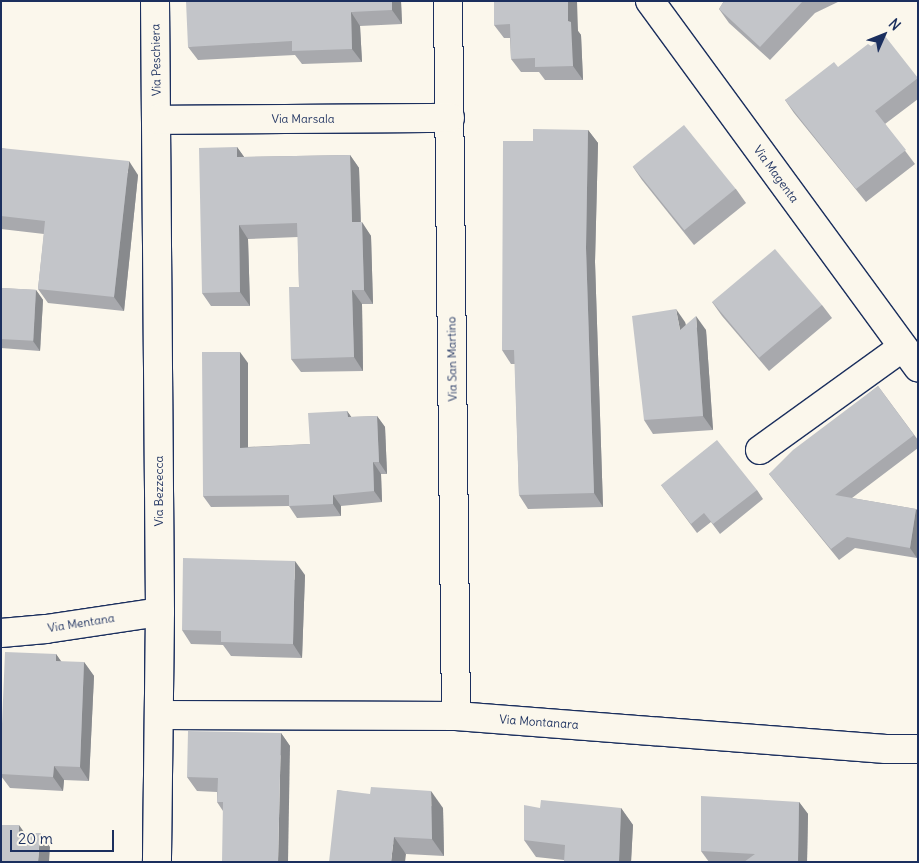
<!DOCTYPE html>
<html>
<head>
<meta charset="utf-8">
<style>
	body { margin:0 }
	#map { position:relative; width:919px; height:863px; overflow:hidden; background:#fbf7ec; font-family:Delius,sans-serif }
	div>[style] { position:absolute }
	.roads { filter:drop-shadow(1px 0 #1b2f5e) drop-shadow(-1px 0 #1b2f5e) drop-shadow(0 1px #1b2f5e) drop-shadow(0 -1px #1b2f5e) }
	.minor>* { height:28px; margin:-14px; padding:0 14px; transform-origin:14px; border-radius:14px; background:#fbf7ec }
	.wall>* { inset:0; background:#a8a9ad }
	.shaded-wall>* { inset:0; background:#888a8d }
	.building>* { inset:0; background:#c3c5c9; transform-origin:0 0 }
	span { translate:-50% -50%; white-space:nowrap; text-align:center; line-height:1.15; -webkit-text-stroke:4px #fbf7ec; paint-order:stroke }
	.street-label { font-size:12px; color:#1b2f5e }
	.frame { position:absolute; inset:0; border:2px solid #1b2f5e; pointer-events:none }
	.north { position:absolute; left:859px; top:10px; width:50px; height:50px; -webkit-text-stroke:4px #fbf7ec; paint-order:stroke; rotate:46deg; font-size:14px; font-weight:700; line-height:20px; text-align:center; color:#1b2f5e }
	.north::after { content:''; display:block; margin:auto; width:18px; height:22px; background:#1b2f5e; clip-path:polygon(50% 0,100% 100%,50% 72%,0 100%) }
	.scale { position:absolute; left:10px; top:830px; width:104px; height:22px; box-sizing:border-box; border:2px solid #1b2f5e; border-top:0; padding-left:6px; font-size:15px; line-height:18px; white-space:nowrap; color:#1b2f5e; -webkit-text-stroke:4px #fbf7ec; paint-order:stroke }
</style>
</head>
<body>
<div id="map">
	<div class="roads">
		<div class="minor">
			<i style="left:155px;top:1px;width:611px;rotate:89.53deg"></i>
			<i style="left:160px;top:612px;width:250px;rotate:90.7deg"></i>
			<i style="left:448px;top:1px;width:715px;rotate:89.36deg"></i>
			<i style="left:650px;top:1px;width:454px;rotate:53.8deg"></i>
			<i style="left:156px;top:120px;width:294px;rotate:-0.4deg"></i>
			<i style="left:760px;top:450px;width:176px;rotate:-35.8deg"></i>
			<i style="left:1px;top:633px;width:45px;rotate:-5.1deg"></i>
			<i style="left:46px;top:629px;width:115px;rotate:-8.5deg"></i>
			<i style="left:160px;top:715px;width:296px;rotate:0.2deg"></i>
			<i style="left:456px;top:716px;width:431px;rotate:4.4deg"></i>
			<i style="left:886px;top:749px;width:32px"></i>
		</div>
	</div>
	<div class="wall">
		<i style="clip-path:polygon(401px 1px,402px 24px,360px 26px,362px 62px,302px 64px,295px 55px,198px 60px,188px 47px)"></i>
		<i style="clip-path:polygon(494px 1px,578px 31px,581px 35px,583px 80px,545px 80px,539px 72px,521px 72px,511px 59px,510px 38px,504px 38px,494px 25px)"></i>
		<i style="clip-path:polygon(724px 1px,840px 1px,815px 13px,770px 60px,729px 23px,719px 9px)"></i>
		<i style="clip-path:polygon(838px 67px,918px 78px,918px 99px,885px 124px,915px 164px,866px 202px,794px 113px,785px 100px)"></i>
		<i style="clip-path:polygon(588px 130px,598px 143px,595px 262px,603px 507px,528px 509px,519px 495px,515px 364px,511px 364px,502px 350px,533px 141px)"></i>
		<i style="clip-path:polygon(237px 147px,244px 157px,350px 155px,359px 168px,361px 222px,371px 236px,373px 304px,362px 304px,363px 371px,301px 372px,291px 359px,299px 287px,298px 237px,248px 239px,250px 306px,211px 306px,202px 293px)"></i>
		<i style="clip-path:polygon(1px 148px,138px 175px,124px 311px,48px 303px,38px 289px,44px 234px,1px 229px)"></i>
		<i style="clip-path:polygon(633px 167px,736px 189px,746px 203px,694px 245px,642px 180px)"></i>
		<i style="clip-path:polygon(1px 288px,36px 290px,43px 300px,40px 351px,1px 348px)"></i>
		<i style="clip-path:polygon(712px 302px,822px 305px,832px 318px,769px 371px,722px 316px)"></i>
		<i style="clip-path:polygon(685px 322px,686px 325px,706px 330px,713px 430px,653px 434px,644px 420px)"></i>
		<i style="clip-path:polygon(248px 363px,248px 447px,310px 444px,347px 411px,351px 417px,377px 416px,385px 427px,387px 474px,381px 474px,382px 502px,341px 506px,341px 516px,297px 518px,289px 506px,211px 507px,203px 496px)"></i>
		<i style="clip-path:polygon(878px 386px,918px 440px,918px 448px,852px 498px,916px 509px,917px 558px,855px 548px,839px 560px,777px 484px,769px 474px)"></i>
		<i style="clip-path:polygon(661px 485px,757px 490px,763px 499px,720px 534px,711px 522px,697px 533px)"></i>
		<i style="clip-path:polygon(305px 575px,302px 658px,231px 656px,223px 645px,191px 644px,182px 630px)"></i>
		<i style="clip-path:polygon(56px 654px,61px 662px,84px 662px,94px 676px,89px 781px,64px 780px,63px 791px,10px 788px,1px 776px,1px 748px)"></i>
		<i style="clip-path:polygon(281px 733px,290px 746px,223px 811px,217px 802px,217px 792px,197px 791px,187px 777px)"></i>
		<i style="clip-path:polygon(337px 790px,443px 808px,444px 856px,406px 854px)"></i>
		<i style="clip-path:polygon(799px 802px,808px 814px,807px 862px,709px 862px,701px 851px)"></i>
		<i style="clip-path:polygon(540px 808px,621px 808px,633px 825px,631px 862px,564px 862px,564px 860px,536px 857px,524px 840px)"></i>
	</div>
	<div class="shaded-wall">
		<i style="clip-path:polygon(392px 1px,401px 1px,402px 24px,392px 10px)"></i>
		<i style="clip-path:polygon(568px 1px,577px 1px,578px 31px,581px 35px,583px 80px,573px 66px,568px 21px)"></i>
		<i style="clip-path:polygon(351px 12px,360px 26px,362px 62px,352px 49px)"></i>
		<i style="clip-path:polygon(588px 130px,598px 143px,595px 262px,603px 507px,594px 493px,586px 248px)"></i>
		<i style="clip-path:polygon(237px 147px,247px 161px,237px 157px)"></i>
		<i style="clip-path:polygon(350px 155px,359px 168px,361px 236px,352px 222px)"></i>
		<i style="clip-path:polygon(129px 161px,138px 175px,124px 311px,114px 297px)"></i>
		<i style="clip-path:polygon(362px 222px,371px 236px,373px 304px,364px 290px)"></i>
		<i style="clip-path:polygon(239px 225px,248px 239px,250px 306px,240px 292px)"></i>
		<i style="clip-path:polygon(36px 290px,43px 300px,40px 351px,33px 341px)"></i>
		<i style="clip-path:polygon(352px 290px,362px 304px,363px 371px,354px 357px)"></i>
		<i style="clip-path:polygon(676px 309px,685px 322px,689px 343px,680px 330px)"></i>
		<i style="clip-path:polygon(696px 316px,706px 330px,713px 430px,703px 416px)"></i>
		<i style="clip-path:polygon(240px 352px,248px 363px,248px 459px,240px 448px)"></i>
		<i style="clip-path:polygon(347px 411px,355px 422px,348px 417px)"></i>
		<i style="clip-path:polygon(377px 416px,385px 427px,387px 474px,379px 462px)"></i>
		<i style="clip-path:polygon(373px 462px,381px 474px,382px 502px,374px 491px)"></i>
		<i style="clip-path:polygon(333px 495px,341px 506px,341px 516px,333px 504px)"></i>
		<i style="clip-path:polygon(916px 509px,918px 511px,918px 554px,917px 558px,910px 548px)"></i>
		<i style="clip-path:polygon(295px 561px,305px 575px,302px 658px,293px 644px)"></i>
		<i style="clip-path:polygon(56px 654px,66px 668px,56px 661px)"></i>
		<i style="clip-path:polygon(84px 662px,94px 676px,89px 781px,80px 767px)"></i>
		<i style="clip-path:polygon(281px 733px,290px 746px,288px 862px,278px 862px)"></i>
		<i style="clip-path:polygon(54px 766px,64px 780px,63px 791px,53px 777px)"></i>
		<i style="clip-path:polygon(431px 791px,443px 808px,444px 856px,432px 839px)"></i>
		<i style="clip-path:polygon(799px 802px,808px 814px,807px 862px,798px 862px)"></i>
		<i style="clip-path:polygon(621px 808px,633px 825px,631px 862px,619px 862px)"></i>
		<i style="clip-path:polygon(19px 825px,29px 839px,19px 833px)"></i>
		<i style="clip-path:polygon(40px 833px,50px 847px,49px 862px,38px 862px)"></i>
		<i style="clip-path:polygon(394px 837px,406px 854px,405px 862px,391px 862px)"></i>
	</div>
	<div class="building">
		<i style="clip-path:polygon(186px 1px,392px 1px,392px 10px,351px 12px,352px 49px,292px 51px,292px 41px,188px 47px)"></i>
		<i style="clip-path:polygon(494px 1px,568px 1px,568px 21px,571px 22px,573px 66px,535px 67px,535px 58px,511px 59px,510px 24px,494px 25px)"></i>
		<i style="clip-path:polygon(724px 1px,803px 1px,760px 47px,719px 9px)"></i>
		<i style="clip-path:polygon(885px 36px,918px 78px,875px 111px,906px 150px,856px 189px,785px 100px,834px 62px,838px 67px,868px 44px,871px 46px)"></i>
		<i style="left:684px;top:125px;width:82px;height:66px;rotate:51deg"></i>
		<i style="clip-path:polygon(533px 129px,588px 130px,586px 248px,594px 493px,519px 495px,514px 350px,502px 350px,503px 141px,533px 141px)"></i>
		<i style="clip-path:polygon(237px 147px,237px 157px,350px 155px,352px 222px,362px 222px,364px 290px,352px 290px,354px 357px,291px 359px,289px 287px,299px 287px,297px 223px,239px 225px,240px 292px,202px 293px,199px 148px)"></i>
		<i style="clip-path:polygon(1px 148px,129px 161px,114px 297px,38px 289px,45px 221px,1px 216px)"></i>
		<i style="left:775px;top:249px;width:73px;height:82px;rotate:50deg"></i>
		<i style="left:1px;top:288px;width:35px;height:51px;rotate:3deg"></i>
		<i style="clip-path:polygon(676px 309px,680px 330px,696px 316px,703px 416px,644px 420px,632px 316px)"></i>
		<i style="clip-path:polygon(202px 352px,240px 352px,240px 448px,310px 444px,308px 413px,347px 411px,348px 417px,377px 416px,379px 462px,373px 462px,374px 491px,333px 495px,333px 504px,289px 506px,289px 495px,203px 496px)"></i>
		<i style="clip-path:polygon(878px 386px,914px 435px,835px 495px,916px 509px,910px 548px,847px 537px,831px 549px,769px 474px,793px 450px)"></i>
		<i style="clip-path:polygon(717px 440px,757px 490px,713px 524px,704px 513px,691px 524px,661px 485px)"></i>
		<i style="clip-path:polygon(183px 558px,295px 561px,293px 644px,221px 642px,221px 631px,182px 630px)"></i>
		<i style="clip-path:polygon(5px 652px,56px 654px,56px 661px,84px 662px,80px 767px,54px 766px,53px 777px,1px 774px,1px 748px)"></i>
		<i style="clip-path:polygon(188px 731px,281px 733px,278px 862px,222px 862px,223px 802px,217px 802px,218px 778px,187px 777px)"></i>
		<i style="clip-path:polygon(371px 787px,431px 791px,432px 839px,394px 837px,391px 862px,329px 862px,337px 790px,370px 794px)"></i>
		<i style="clip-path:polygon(701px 796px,799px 802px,798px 862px,744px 862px,755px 854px,701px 851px)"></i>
		<i style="clip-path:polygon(541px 800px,621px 808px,619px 862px,564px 862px,565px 845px,524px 840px,524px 805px,540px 808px)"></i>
		<i style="clip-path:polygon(1px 825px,19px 825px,19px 833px,40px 833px,38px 862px,1px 862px)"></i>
	</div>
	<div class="street-label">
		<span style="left:156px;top:60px;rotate:-91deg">Via Peschiera</span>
		<span style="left:303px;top:119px">Via Marsala</span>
		<span style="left:776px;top:174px;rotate:54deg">Via Magenta</span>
		<span style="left:452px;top:359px;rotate:-91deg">Via San Martino</span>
		<span style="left:159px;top:491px;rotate:-90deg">Via Bezzecca</span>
		<span style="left:81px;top:623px;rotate:-9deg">Via Mentana</span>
		<span style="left:539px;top:722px;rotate:4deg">Via Montanara</span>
	</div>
	<div class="frame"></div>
	<div class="north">N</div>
	<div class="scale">20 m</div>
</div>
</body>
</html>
